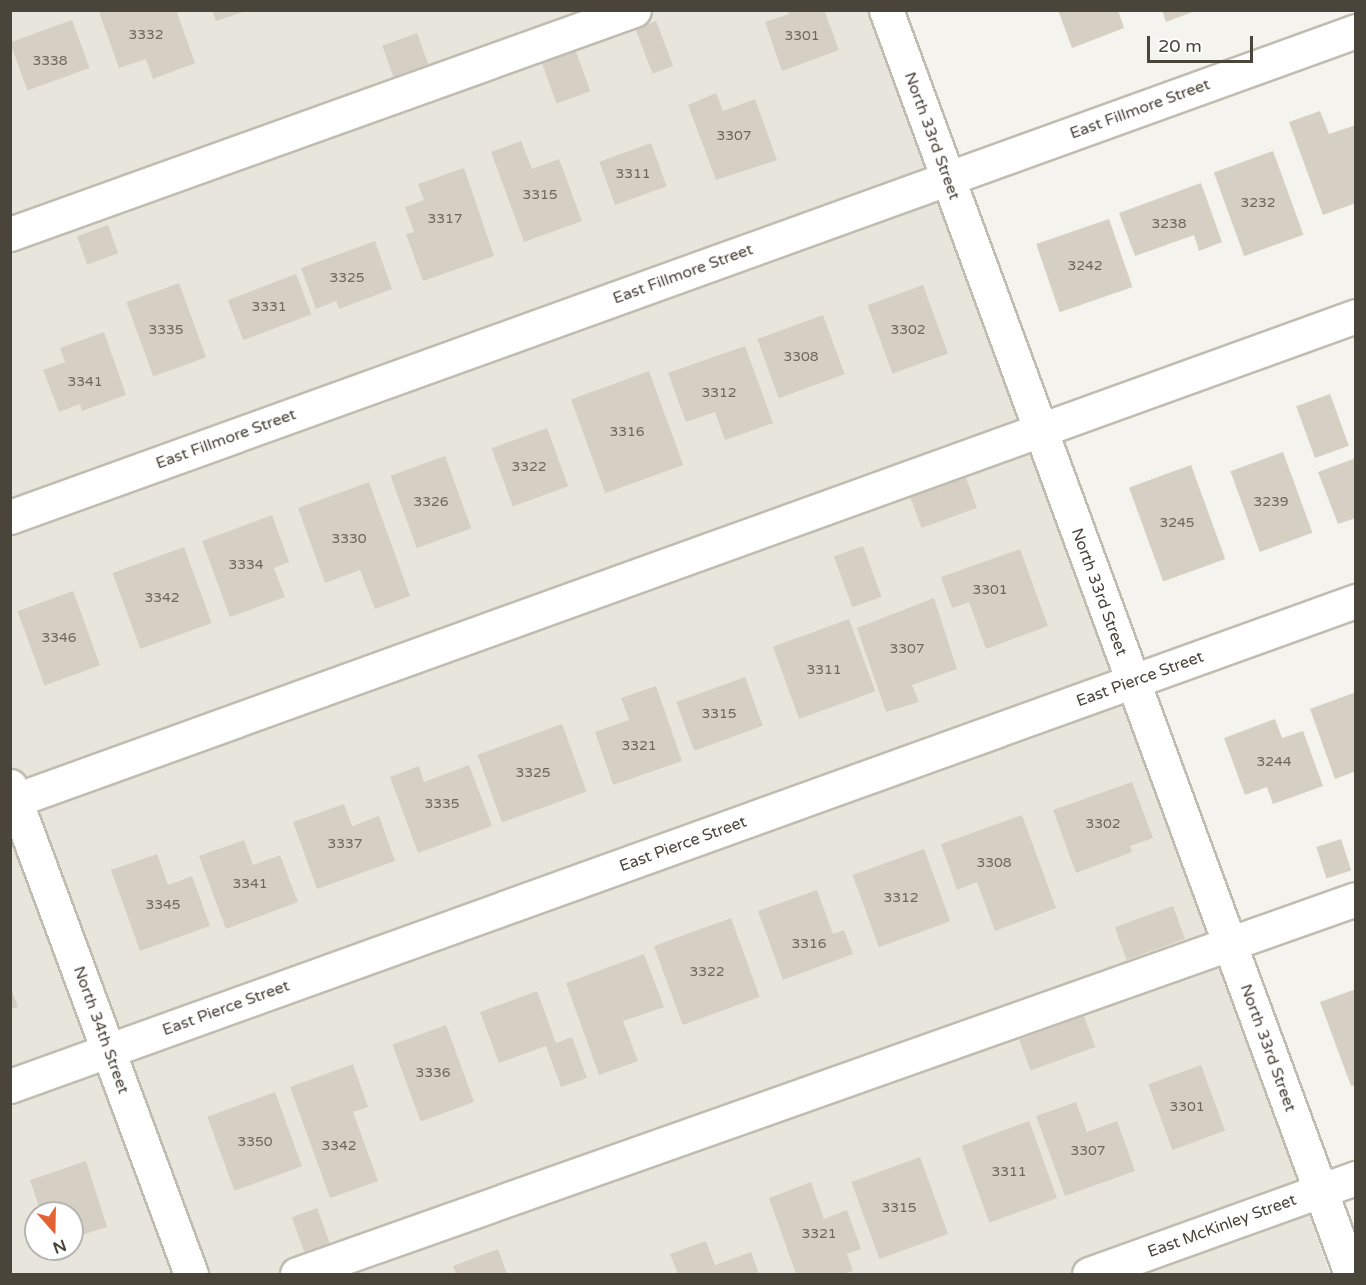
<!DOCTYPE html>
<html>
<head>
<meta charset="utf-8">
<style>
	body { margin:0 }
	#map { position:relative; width:1366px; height:1285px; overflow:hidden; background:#f5f3ed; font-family:"Varela Round",sans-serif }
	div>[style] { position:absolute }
	.residential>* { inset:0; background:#e8e6dc }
	.building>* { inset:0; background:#d5d0c3; transform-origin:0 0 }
	.roads { filter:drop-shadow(2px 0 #c0bcb0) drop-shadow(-2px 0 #c0bcb0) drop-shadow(0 2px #c0bcb0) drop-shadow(0 -2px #c0bcb0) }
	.minor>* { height:33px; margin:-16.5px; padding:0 16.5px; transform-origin:16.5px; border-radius:16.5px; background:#fff }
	span { translate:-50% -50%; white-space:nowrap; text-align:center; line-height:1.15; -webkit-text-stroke:4.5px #fff; paint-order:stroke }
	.number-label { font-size:14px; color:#6c685d }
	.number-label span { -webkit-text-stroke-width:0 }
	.street-label { font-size:16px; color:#49453b }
	.frame { position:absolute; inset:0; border:12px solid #49453b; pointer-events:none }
	.north { position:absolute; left:24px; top:1201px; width:60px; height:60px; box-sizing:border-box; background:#fff; border:2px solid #b6b5b1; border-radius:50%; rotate:160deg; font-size:16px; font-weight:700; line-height:24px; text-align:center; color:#49453b }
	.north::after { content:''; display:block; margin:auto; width:21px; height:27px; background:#e46335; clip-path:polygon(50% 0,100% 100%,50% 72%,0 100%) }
	.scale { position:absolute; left:1147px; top:36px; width:106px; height:27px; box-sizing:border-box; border:3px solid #49453b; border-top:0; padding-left:8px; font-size:18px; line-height:21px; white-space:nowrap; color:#49453b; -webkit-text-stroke:4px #fff; paint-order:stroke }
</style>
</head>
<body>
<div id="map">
	<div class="residential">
		<i style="clip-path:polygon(evenodd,10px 11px,884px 11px,1330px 1274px,11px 1274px,10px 11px,36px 1213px,72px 1213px,72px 1249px,36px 1249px,36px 1213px)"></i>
	</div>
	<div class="building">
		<i style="clip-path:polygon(103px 10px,176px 10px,195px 63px,153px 79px,146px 59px,119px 68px,99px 12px)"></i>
		<i style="clip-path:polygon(212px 10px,246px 10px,246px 11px,216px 21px)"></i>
		<i style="clip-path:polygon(787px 10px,824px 10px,839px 50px,782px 71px,765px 22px,789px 14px)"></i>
		<i style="clip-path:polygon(1058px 10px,1118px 10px,1124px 28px,1072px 48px)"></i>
		<i style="clip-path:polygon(1162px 10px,1195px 10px,1195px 11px,1166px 22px)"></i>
		<i style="left:72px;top:20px;width:51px;height:66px;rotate:70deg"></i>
		<i style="left:656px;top:21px;width:48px;height:22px;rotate:69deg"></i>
		<i style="left:417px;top:33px;width:33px;height:37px;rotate:70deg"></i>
		<i style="left:575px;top:49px;width:45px;height:36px;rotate:70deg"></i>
		<i style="clip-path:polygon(716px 93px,723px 111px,755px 99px,777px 160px,716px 180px,688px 105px)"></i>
		<i style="clip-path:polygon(1320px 111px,1329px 134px,1356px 125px,1356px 203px,1323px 215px,1289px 122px)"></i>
		<i style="clip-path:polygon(521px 141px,532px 169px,559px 159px,582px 221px,524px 242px,491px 152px)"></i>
		<i style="left:651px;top:143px;width:46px;height:55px;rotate:70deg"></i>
		<i style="left:1273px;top:151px;width:89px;height:63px;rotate:70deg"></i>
		<i style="clip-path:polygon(464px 168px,494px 256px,423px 281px,406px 234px,414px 232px,405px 207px,424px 200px,418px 184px)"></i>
		<i style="clip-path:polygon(1201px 183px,1222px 242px,1199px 251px,1194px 235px,1135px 256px,1119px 213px)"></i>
		<i style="left:1109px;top:219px;width:72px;height:77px;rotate:71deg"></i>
		<i style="left:108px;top:225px;width:30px;height:33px;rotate:70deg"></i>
		<i style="clip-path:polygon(375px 241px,392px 289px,339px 309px,336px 301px,316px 309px,301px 268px)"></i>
		<i style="left:296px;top:274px;width:43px;height:73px;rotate:69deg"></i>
		<i style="left:179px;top:283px;width:79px;height:56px;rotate:70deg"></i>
		<i style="left:923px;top:285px;width:73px;height:59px;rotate:70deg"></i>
		<i style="left:823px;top:315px;width:63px;height:70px;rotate:70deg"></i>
		<i style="clip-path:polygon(104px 332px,126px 395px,82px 411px,80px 404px,59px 412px,43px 370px,65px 362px,60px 348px)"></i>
		<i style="clip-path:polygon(745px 346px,773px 423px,725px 440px,715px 412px,686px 422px,668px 373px)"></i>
		<i style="left:649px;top:371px;width:100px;height:83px;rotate:70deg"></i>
		<i style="left:1330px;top:394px;width:55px;height:36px;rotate:70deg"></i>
		<i style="left:547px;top:428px;width:62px;height:59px;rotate:70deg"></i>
		<i style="left:1283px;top:452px;width:86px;height:56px;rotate:70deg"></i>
		<i style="left:445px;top:456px;width:77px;height:58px;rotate:70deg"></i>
		<i style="clip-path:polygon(1356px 458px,1356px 518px,1338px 524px,1318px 472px)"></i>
		<i style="left:1191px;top:465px;width:100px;height:66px;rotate:70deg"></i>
		<i style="left:965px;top:475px;width:35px;height:59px;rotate:70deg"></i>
		<i style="clip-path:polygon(369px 482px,410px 596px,375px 609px,360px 570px,325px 583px,298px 508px)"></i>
		<i style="clip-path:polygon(272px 515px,289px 562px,274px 568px,285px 597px,230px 617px,202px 541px)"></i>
		<i style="left:863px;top:546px;width:54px;height:31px;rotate:70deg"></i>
		<i style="left:184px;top:547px;width:81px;height:76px;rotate:70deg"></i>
		<i style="clip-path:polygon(1020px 549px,1048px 626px,986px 649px,969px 602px,952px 608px,941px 577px)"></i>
		<i style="left:73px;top:591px;width:79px;height:59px;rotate:70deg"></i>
		<i style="clip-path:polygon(934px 598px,957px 669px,912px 685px,919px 702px,886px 712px,857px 628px)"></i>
		<i style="left:849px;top:619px;width:77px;height:81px;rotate:70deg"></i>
		<i style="left:745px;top:677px;width:52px;height:73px;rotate:70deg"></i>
		<i style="clip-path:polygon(656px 686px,682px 761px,613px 785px,595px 732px,629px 720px,621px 698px)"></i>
		<i style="clip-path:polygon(1356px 692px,1356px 771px,1335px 779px,1310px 709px)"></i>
		<i style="clip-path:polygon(1275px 719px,1282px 738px,1303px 731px,1323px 786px,1273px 804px,1267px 787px,1245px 795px,1224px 738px)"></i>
		<i style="left:562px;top:724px;width:72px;height:90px;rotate:70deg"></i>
		<i style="clip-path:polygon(469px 765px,492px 826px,418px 853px,390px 777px,419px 766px,424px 782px)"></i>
		<i style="clip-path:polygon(1132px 782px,1153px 838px,1130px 846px,1132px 852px,1076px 873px,1053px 810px)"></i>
		<i style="clip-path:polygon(344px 804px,352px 826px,379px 816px,395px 861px,317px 889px,293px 822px)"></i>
		<i style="clip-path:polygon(1022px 815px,1056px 908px,995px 931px,977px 882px,957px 890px,941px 844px)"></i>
		<i style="left:1341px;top:839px;width:33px;height:26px;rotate:72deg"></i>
		<i style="clip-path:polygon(244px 840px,253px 865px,280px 855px,298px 902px,226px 929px,199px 856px)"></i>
		<i style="left:924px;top:849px;width:77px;height:76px;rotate:70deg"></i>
		<i style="clip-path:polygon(157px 854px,168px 885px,192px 876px,210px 926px,140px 951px,111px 870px)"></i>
		<i style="clip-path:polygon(817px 890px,833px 934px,844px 930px,853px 954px,783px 980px,758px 911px)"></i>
		<i style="left:1173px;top:906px;width:35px;height:62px;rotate:70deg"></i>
		<i style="left:731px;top:918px;width:84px;height:82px;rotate:70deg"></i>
		<i style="clip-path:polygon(644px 954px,664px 1007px,623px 1021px,638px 1061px,599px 1075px,566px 983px)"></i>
		<i style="clip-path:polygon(10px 986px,18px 1007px,10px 1009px)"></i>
		<i style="clip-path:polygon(1356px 989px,1356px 1085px,1351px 1086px,1320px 1002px)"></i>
		<i style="clip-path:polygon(537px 991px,556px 1043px,572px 1037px,587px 1078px,561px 1087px,546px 1046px,499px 1063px,480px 1012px)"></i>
		<i style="left:1084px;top:1016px;width:33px;height:69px;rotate:70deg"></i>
		<i style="left:446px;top:1025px;width:82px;height:57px;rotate:70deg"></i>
		<i style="clip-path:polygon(353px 1064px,368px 1107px,353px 1112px,378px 1181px,330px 1198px,290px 1087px)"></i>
		<i style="left:1201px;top:1065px;width:70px;height:56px;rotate:70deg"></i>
		<i style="left:275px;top:1092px;width:79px;height:72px;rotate:70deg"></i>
		<i style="clip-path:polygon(1076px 1102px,1087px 1132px,1117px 1121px,1135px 1171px,1065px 1196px,1036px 1116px)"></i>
		<i style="left:1029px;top:1121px;width:82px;height:72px;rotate:70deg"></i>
		<i style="left:920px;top:1157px;width:82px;height:73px;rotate:70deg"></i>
		<i style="clip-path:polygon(86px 1161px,107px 1227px,72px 1238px,72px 1213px,41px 1213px,30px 1180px)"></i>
		<i style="clip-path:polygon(811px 1182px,824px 1219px,847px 1210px,861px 1249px,847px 1254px,853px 1271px,842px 1274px,796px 1274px,769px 1198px)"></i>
		<i style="left:317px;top:1208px;width:37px;height:27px;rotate:70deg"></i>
		<i style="clip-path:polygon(706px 1241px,715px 1265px,751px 1252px,759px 1274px,678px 1274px,670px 1254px)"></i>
		<i style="clip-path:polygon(498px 1249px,507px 1274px,456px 1274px,453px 1266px)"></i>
	</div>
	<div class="roads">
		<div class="minor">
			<i style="left:886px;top:10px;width:1347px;rotate:69.8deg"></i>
			<i style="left:10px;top:234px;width:663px;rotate:-19.75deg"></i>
			<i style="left:10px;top:517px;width:1431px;rotate:-19.85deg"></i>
			<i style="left:10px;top:786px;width:520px;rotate:69.65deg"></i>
			<i style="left:10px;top:802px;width:1431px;rotate:-19.85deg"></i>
			<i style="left:10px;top:1086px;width:1431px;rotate:-19.82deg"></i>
			<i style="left:297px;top:1274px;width:1123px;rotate:-19.5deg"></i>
			<i style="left:1089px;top:1274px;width:284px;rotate:-19.8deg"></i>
		</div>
	</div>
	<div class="number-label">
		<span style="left:146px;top:35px">3332</span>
		<span style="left:802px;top:36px">3301</span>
		<span style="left:50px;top:61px">3338</span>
		<span style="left:734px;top:136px">3307</span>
		<span style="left:633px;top:174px">3311</span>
		<span style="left:540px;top:195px">3315</span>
		<span style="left:1258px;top:203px">3232</span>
		<span style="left:445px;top:219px">3317</span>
		<span style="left:1169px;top:224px">3238</span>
		<span style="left:1085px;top:266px">3242</span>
		<span style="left:347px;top:278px">3325</span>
		<span style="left:269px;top:307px">3331</span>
		<span style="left:166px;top:330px">3335</span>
		<span style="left:908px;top:330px">3302</span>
		<span style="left:801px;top:357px">3308</span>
		<span style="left:85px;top:382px">3341</span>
		<span style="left:719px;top:393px">3312</span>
		<span style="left:627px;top:432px">3316</span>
		<span style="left:529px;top:467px">3322</span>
		<span style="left:431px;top:502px">3326</span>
		<span style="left:1271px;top:502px">3239</span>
		<span style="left:1177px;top:523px">3245</span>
		<span style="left:349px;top:539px">3330</span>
		<span style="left:246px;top:565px">3334</span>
		<span style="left:990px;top:590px">3301</span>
		<span style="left:162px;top:598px">3342</span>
		<span style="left:59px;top:638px">3346</span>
		<span style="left:907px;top:649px">3307</span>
		<span style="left:824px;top:670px">3311</span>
		<span style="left:719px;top:714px">3315</span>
		<span style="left:639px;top:746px">3321</span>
		<span style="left:1274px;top:762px">3244</span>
		<span style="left:533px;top:773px">3325</span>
		<span style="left:442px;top:804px">3335</span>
		<span style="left:1103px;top:824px">3302</span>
		<span style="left:345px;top:844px">3337</span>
		<span style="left:994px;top:863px">3308</span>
		<span style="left:250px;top:884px">3341</span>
		<span style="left:901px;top:898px">3312</span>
		<span style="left:163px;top:905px">3345</span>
		<span style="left:809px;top:944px">3316</span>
		<span style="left:707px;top:972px">3322</span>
		<span style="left:433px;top:1073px">3336</span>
		<span style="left:1187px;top:1107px">3301</span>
		<span style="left:255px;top:1142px">3350</span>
		<span style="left:339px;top:1146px">3342</span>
		<span style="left:1088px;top:1151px">3307</span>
		<span style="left:1009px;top:1172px">3311</span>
		<span style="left:899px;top:1208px">3315</span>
		<span style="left:819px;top:1234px">3321</span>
	</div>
	<div class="street-label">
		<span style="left:1140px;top:109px;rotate:-20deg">East Fillmore Street</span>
		<span style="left:932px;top:136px;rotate:70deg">North 33rd Street</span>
		<span style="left:683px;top:274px;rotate:-20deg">East Fillmore Street</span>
		<span style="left:226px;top:439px;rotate:-20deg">East Fillmore Street</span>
		<span style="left:1099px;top:592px;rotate:70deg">North 33rd Street</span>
		<span style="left:1140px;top:679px;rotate:-20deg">East Pierce Street</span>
		<span style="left:683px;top:844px;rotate:-20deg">East Pierce Street</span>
		<span style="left:226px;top:1008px;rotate:-20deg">East Pierce Street</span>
		<span style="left:101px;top:1030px;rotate:70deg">North 34th Street</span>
		<span style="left:1268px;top:1048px;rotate:70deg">North 33rd Street</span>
		<span style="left:1222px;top:1226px;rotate:-20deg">East McKinley Street</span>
	</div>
	<div class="frame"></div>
	<div class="north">N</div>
	<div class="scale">20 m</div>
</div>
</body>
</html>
